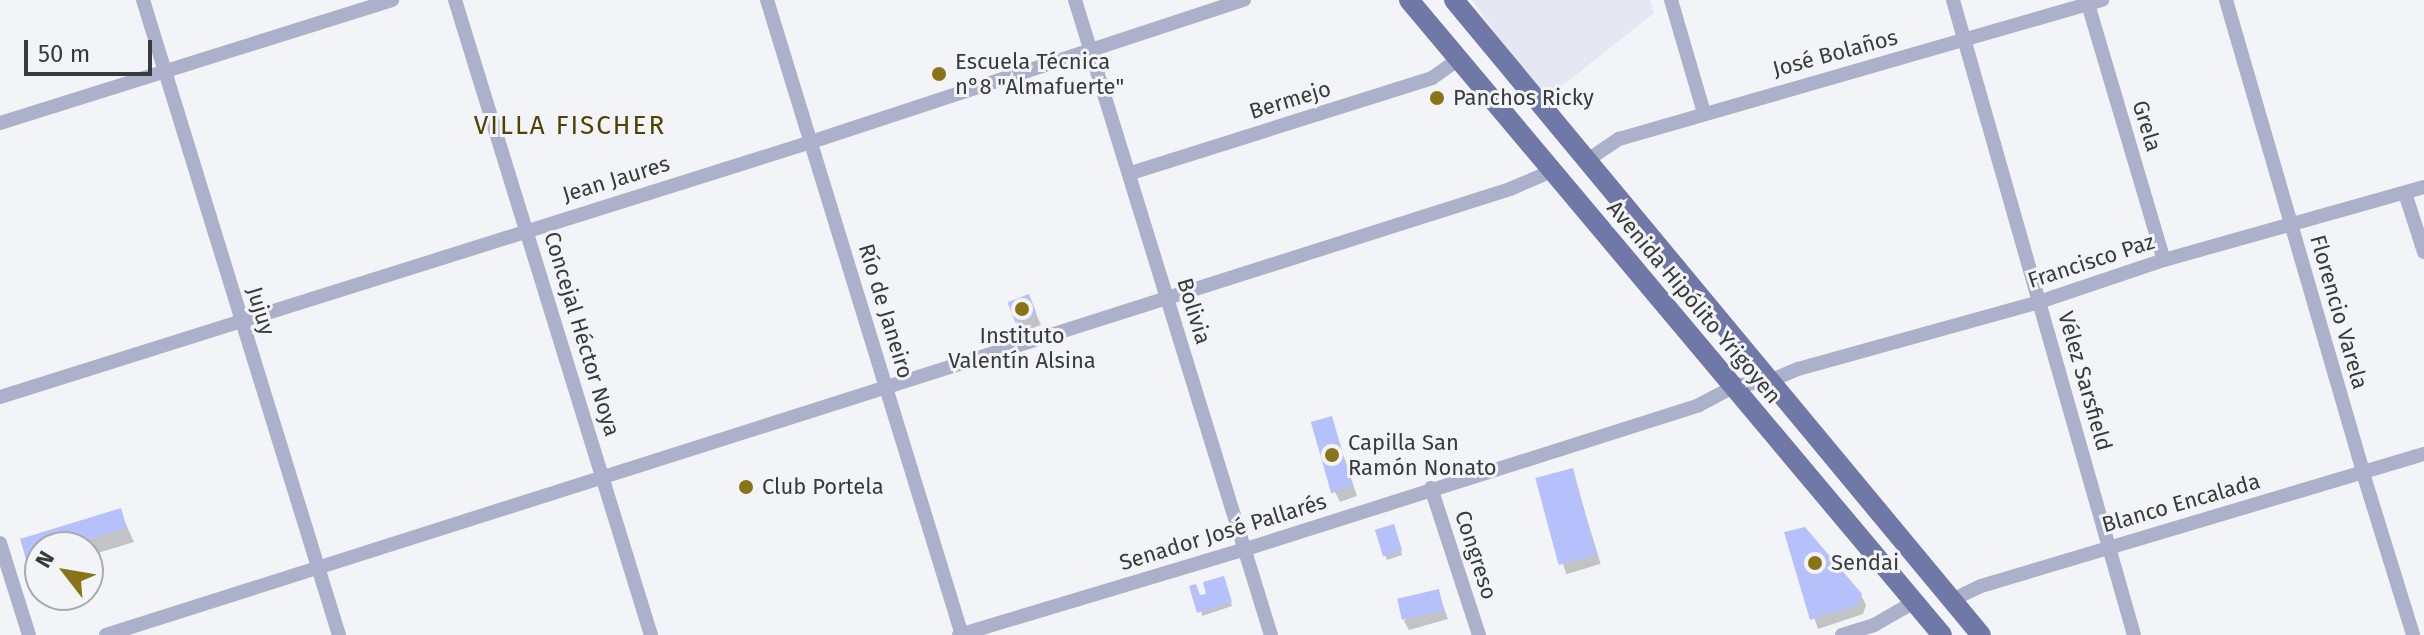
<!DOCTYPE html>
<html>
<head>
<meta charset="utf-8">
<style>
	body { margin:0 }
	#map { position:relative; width:2424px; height:635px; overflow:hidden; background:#f3f4f7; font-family:"Fira Sans",sans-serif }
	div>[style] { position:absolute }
	.built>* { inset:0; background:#e5e8f3 }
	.shadow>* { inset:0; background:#0003; transform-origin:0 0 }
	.building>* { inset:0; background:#b6c1fc; transform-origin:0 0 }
	.minor>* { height:14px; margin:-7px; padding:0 7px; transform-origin:7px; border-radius:7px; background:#abb1cb }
	.primary>* { height:20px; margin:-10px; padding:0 10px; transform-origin:10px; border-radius:10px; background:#6f78a6 }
	.dots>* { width:22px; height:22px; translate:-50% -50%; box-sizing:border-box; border:4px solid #f3f4f7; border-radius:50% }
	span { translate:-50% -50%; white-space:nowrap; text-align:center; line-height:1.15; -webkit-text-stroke:6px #f3f4f7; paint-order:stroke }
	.street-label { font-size:22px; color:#393a3b }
	.poi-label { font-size:22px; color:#393a3b }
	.left { translate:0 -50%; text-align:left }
	.quarter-label { font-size:26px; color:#504200; letter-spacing:2px }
	.north { position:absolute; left:24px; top:531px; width:80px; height:80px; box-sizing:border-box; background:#f3f4f7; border:2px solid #a9aaac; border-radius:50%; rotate:301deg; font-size:22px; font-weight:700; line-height:32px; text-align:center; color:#393a3b }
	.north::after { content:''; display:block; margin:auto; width:28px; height:36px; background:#897518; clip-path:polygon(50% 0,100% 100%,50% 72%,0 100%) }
	.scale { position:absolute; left:24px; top:40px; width:128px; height:36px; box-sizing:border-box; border:4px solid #393a3b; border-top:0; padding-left:10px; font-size:24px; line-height:28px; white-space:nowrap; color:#393a3b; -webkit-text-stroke:6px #f3f4f7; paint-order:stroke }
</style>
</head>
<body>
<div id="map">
	<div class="built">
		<i style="clip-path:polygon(1472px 0,1650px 0,1654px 13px,1543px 101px)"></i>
	</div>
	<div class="shadow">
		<i style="clip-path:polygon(1028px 296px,1041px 325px,1022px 332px,1017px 323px)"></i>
		<i style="clip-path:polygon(1331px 418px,1357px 496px,1340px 502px,1335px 492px)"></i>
		<i style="left:1572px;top:470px;width:98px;height:36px;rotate:73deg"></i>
		<i style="clip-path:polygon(120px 511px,134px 542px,88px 556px,88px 547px,40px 547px,40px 571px,36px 572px,22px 540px)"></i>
		<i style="clip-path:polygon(1395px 530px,1402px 555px,1387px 560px,1377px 531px)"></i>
		<i style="clip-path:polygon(1786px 534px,1861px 595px,1866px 605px,1863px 614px,1818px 629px)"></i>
		<i style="clip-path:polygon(1225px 582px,1232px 606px,1202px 616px,1200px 598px)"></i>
		<i style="clip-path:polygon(1438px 591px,1448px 619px,1409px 630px,1404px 621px)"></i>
	</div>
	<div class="building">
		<i style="left:1029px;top:294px;width:22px;height:23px;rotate:69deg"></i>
		<i style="left:1332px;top:416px;width:74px;height:22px;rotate:74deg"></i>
		<i style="left:1573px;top:468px;width:90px;height:39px;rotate:75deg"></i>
		<i style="clip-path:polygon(121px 508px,127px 528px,64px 547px,40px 547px,40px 554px,26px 559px,20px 539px)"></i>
		<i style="left:1394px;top:524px;width:28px;height:20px;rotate:73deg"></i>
		<i style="clip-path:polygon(1805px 527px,1862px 594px,1858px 605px,1810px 620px,1784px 532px)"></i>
		<i style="clip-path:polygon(1224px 576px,1232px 602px,1197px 613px,1189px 586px,1196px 584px,1200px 595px,1206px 594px,1203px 582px)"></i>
		<i style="left:1439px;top:589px;width:22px;height:43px;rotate:77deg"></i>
	</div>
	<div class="minor">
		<i style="left:143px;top:0;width:665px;rotate:72.85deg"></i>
		<i style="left:455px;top:0;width:665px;rotate:72.85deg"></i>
		<i style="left:767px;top:0;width:664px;rotate:72.93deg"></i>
		<i style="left:1075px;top:0;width:665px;rotate:72.85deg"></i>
		<i style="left:1671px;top:0;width:118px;rotate:73.7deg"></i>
		<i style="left:1953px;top:0;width:660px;rotate:74.09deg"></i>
		<i style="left:2226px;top:0;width:492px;rotate:73.8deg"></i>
		<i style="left:2363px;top:473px;width:170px;rotate:72.8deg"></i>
		<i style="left:2088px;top:4px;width:267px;rotate:73.5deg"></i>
		<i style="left:0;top:123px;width:411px;rotate:-17.4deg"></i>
		<i style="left:1586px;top:161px;width:40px;rotate:-34deg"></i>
		<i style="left:1619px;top:139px;width:503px;rotate:-16.06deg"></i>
		<i style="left:1131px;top:173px;width:316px;rotate:-17.5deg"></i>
		<i style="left:1432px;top:78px;width:33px;rotate:-35deg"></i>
		<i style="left:2405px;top:193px;width:62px;rotate:72.1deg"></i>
		<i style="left:0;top:397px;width:850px;rotate:-17.45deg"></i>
		<i style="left:811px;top:142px;width:456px;rotate:-18.2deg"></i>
		<i style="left:1431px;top:488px;width:155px;rotate:71.9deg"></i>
		<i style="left:0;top:543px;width:96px;rotate:72.5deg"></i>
		<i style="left:1952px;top:600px;width:32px;rotate:-26deg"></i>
		<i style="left:1981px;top:586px;width:462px;rotate:-16.6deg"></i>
		<i style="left:106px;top:635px;width:1473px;rotate:-17.62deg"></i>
		<i style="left:1510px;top:189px;width:46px;rotate:-23.2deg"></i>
		<i style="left:959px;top:635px;width:300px;rotate:-16.7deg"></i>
		<i style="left:1246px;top:549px;width:475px;rotate:-17.6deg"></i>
		<i style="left:1699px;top:405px;width:41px;rotate:-27.8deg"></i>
		<i style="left:1735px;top:386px;width:37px;rotate:-9deg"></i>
		<i style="left:1772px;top:380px;width:28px;rotate:-23deg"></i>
		<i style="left:1798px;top:369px;width:250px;rotate:-15.5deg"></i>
		<i style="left:2039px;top:302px;width:132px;rotate:-18.6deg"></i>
		<i style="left:2164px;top:260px;width:270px;rotate:-15.7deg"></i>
		<i style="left:1842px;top:635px;width:34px;rotate:-17deg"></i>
		<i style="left:1874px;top:625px;width:46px;rotate:-29.9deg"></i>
	</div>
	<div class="primary">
		<i style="left:1409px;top:0;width:829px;rotate:49.99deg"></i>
		<i style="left:1454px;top:0;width:825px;rotate:50.31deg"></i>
	</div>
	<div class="dots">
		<i style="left:939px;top:74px;background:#897518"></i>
		<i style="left:1437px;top:98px;background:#897518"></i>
		<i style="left:1022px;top:309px;background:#897518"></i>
		<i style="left:1332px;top:455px;background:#897518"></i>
		<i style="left:746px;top:487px;background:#897518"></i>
		<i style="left:1815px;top:563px;background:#897518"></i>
	</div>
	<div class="street-label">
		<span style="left:1835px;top:53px;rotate:-15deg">José Bolaños</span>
		<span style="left:1290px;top:100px;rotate:-17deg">Bermejo</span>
		<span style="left:2147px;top:126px;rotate:73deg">Grela</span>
		<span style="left:616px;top:179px;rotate:-17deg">Jean Jaures</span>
		<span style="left:2091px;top:261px;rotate:-18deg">Francisco Paz</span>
		<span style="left:1694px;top:302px;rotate:50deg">Avenida Hipólito Yrigoyen</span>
		<span style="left:261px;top:311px;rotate:73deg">Jujuy</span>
		<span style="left:886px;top:311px;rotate:73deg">Río de Janeiro</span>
		<span style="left:1194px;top:311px;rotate:73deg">Bolivia</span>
		<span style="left:2339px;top:312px;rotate:74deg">Florencio Varela</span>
		<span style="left:582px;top:334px;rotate:73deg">Concejal Héctor Noya</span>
		<span style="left:2085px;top:381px;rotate:74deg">Vélez Sarsfield</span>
		<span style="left:2181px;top:503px;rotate:-16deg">Blanco Encalada</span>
		<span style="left:1223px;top:532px;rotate:-17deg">Senador José Pallarés</span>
		<span style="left:1476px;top:555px;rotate:72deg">Congreso</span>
	</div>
	<div class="poi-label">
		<span class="left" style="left:955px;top:74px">Escuela Técnica<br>n°8 "Almafuerte"</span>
		<span class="left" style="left:1453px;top:98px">Panchos Ricky</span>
		<span style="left:1022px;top:348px">Instituto<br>Valentín Alsina</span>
		<span class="left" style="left:1348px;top:455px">Capilla San<br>Ramón Nonato</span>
		<span class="left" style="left:762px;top:487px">Club Portela</span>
		<span class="left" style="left:1831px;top:563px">Sendai</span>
	</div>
	<div class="quarter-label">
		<span style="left:570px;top:126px">VILLA FISCHER</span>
	</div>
	<div class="north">N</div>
	<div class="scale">50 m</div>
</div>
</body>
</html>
